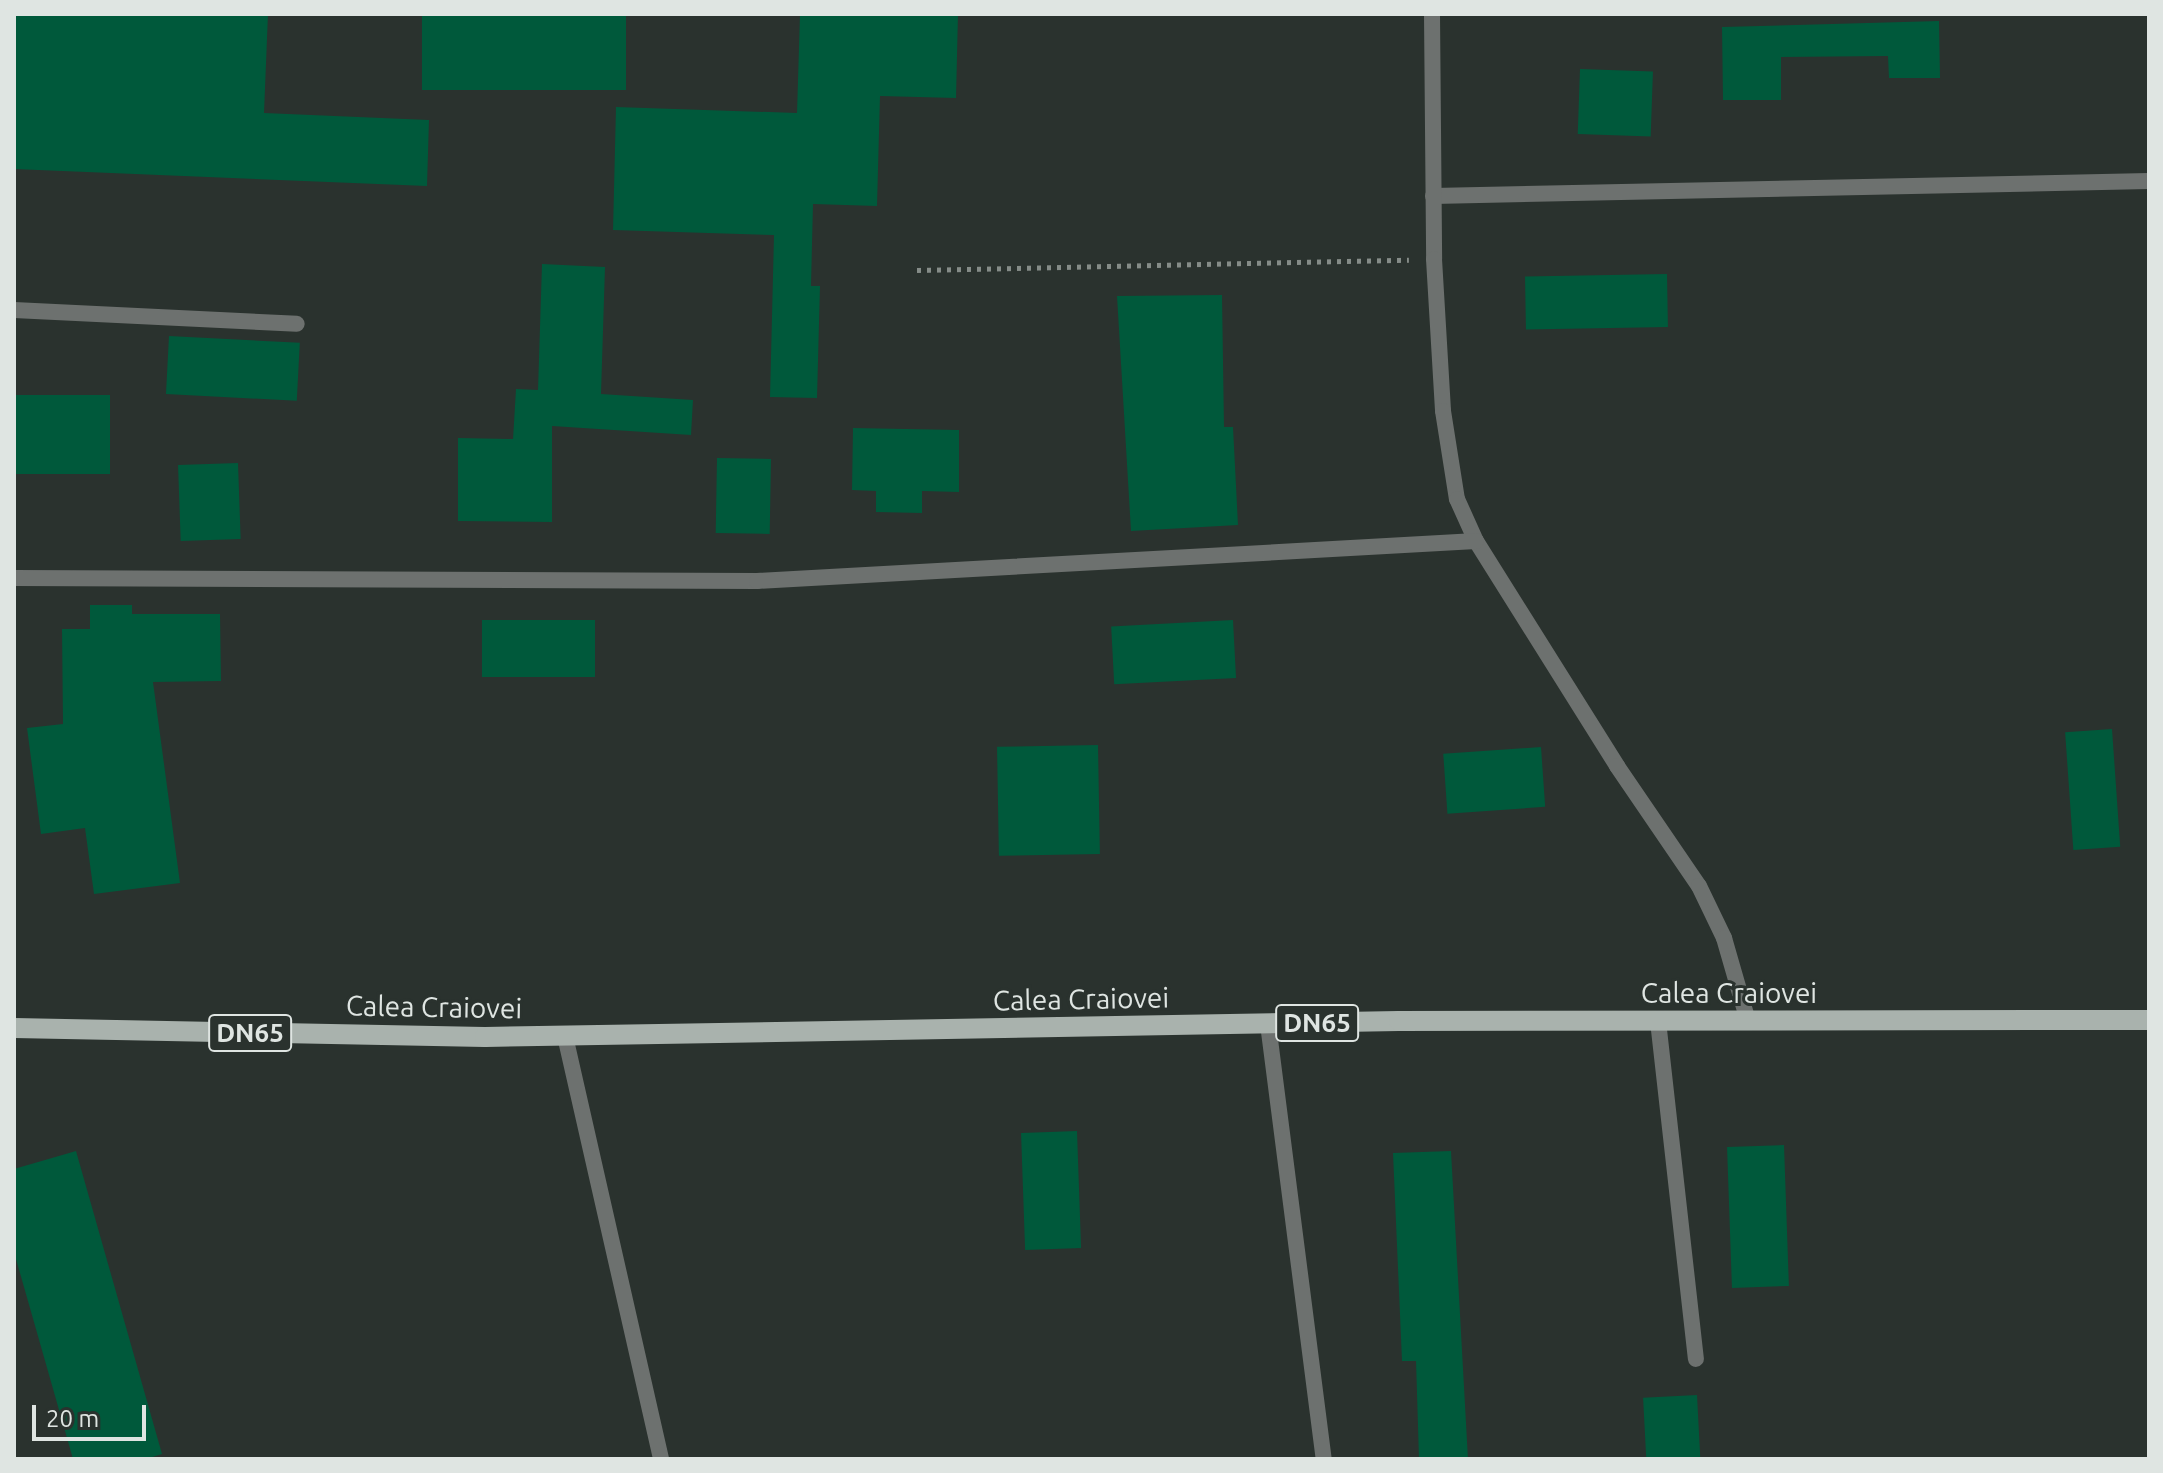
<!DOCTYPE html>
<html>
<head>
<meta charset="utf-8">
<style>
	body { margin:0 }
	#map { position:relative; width:2163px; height:1473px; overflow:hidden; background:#2a322e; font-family:Ubuntu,sans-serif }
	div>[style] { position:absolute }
	.building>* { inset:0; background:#00593b; transform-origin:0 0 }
	.path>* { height:5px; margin-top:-2.5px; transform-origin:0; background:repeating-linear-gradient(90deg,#858c88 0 4px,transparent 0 10px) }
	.lane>* { height:16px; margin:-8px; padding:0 8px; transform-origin:8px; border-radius:8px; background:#6d716f }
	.street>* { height:16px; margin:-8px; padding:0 8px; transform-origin:8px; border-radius:8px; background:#6d716f }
	.primary>* { height:20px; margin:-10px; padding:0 10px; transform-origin:10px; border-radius:10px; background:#a9b2ad }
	span { translate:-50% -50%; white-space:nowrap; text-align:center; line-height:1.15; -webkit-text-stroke:6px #2a322e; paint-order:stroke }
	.shield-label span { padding:2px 6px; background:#2a322e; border:2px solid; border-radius:6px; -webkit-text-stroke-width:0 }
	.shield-label { font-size:26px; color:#dfe5e2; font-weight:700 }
	.street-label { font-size:28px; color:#dfe5e2 }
	.frame { position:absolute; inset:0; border:16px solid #dfe5e2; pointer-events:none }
	.scale { position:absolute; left:32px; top:1405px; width:114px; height:36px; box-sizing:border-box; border:4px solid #dfe5e2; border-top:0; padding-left:10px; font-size:24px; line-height:28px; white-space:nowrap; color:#dfe5e2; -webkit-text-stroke:6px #2a322e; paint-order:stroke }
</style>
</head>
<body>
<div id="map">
	<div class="building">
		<i style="clip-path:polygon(14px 14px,268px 14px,264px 113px,429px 120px,427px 186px,14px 169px)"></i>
		<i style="left:422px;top:14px;width:204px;height:76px"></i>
		<i style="clip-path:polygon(800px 14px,958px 14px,956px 98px,880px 96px,877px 206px,813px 204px,811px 286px,820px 286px,817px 398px,770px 397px,774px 235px,613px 230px,616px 107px,797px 113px)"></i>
		<i style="clip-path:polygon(1939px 21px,1940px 78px,1889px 78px,1888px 56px,1781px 57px,1781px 100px,1723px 100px,1722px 27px)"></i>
		<i style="left:1580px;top:69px;width:73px;height:65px;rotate:2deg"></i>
		<i style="clip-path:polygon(542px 264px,605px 267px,601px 394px,693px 400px,691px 435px,552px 426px,552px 522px,458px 521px,458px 438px,513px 439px,516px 389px,538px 390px)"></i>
		<i style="left:1667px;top:274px;width:53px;height:142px;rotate:89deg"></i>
		<i style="clip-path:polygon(1222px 295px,1224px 427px,1233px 427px,1238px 525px,1131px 531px,1117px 296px)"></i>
		<i style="left:169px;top:336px;width:131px;height:58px;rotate:3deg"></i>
		<i style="left:14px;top:395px;width:96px;height:79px"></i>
		<i style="clip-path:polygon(853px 428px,959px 430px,959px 492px,922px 491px,922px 513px,876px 512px,876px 491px,852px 490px)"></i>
		<i style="left:717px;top:458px;width:54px;height:75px;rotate:1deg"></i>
		<i style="left:238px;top:463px;width:76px;height:60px;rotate:88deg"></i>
		<i style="clip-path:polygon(90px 605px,132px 605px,132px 614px,220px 614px,221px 681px,153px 682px,180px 883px,94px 894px,85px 828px,41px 834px,27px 728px,63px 724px,62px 629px,90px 629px)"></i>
		<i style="left:482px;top:620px;width:113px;height:57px"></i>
		<i style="left:1233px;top:620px;width:58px;height:122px;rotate:87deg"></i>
		<i style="left:2112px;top:729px;width:118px;height:47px;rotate:86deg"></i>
		<i style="left:1098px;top:745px;width:109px;height:101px;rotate:89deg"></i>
		<i style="left:1541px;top:747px;width:60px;height:98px;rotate:86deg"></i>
		<i style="left:1077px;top:1131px;width:117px;height:56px;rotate:88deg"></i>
		<i style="left:1784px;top:1145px;width:141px;height:57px;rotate:88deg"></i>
		<i style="clip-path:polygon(76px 1151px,162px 1454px,146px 1459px,73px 1459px,14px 1252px,14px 1169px)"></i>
		<i style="clip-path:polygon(1451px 1151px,1468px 1459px,1419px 1459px,1416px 1361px,1402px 1361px,1393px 1153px)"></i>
		<i style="left:1697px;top:1395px;width:64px;height:54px;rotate:87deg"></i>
	</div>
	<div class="path">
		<i style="left:917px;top:270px;width:492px;rotate:-1.2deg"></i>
	</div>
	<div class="lane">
		<i style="left:1433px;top:196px;width:716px;rotate:-1.2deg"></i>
		<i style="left:14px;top:310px;width:283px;rotate:2.8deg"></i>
		<i style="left:1658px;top:1021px;width:340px;rotate:83.6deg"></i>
		<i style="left:1268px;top:1024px;width:439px;rotate:82.7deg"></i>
		<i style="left:565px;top:1036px;width:434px;rotate:77.2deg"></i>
	</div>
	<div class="street">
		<i style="left:1432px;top:14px;width:245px;rotate:89.5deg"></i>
		<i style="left:1434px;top:259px;width:152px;rotate:86.6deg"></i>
		<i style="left:1443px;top:411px;width:89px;rotate:81deg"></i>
		<i style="left:1457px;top:499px;width:46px;rotate:65.7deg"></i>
		<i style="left:1476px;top:541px;width:266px;rotate:57.9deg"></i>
		<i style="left:1617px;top:766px;width:145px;rotate:55.7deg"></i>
		<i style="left:1699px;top:886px;width:58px;rotate:64.3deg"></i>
		<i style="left:1724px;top:938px;width:86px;rotate:73.9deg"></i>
		<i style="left:14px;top:578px;width:743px;rotate:0.23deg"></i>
		<i style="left:757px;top:581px;width:720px;rotate:-3.18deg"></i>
	</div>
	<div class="primary">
		<i style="left:14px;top:1028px;width:471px;rotate:1.1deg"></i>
		<i style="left:485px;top:1037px;width:914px;rotate:-1deg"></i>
		<i style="left:1399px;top:1021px;width:750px;rotate:-0.08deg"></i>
	</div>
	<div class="shield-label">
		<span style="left:1317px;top:1023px">DN65</span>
		<span style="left:250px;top:1033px">DN65</span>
	</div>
	<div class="street-label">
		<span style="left:1729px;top:993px">Calea Craiovei</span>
		<span style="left:1081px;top:999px;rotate:-1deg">Calea Craiovei</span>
		<span style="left:434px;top:1007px;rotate:1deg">Calea Craiovei</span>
	</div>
	<div class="frame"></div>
	<div class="scale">20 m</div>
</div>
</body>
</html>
